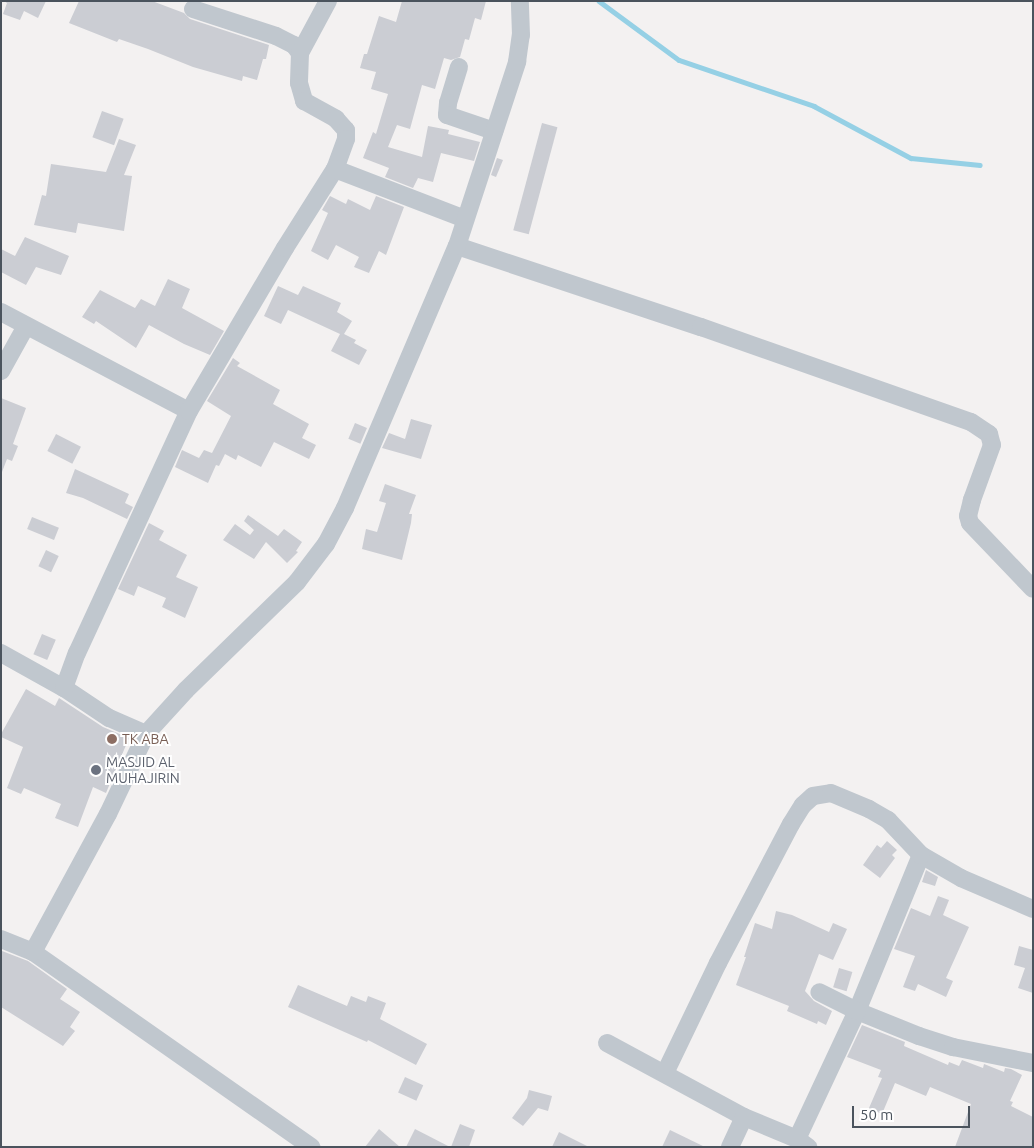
<!DOCTYPE html>
<html>
<head>
<meta charset="utf-8">
<style>
	body { margin:0 }
	#map { position:relative; width:1034px; height:1148px; overflow:hidden; background:#f3f1f1; font-family:Ubuntu,sans-serif }
	div>[style] { position:absolute }
	.stream>* { height:4.5px; margin:-2.25px; padding:0 2.25px; transform-origin:2.25px; border-radius:2.25px; background:#95d0e5 }
	.building>* { inset:0; background:#cbcdd3; transform-origin:0 0 }
	.minor>* { height:18px; margin:-9px; padding:0 9px; transform-origin:9px; border-radius:9px; background:#c0c7ce }
	.dots>* { width:14px; height:14px; translate:-50% -50%; box-sizing:border-box; border:2px solid #fff; border-radius:50% }
	span { translate:-50% -50%; white-space:nowrap; text-align:center; line-height:1.15; -webkit-text-stroke:4px #fff; paint-order:stroke }
	.education-label { font-size:14px; color:#785e54 }
	.left { translate:0 -50%; text-align:left }
	.worship-label { font-size:14px; color:#5b616d }
	.frame { position:absolute; inset:0; border:2px solid #4a535d; pointer-events:none }
	.scale { position:absolute; left:852px; top:1106px; width:118px; height:22px; box-sizing:border-box; border:2px solid #4a535d; border-top:0; padding-left:6px; font-size:15px; line-height:18px; white-space:nowrap; color:#4a535d; -webkit-text-stroke:4px #fff; paint-order:stroke }
</style>
</head>
<body>
<div id="map">
	<div class="stream">
		<i style="left:599px;top:1px;width:99px;rotate:36.4deg"></i>
		<i style="left:679px;top:60px;width:143px;rotate:18.8deg"></i>
		<i style="left:814px;top:106px;width:110px;rotate:28.2deg"></i>
		<i style="left:911px;top:158px;width:69px;rotate:5.8deg"></i>
	</div>
	<div class="building">
		<i style="clip-path:polygon(4px 1px,46px 1px,38px 18px,24px 11px,20px 20px,3px 14px,7px 3px)"></i>
		<i style="clip-path:polygon(79px 1px,152px 1px,184px 13px,190px 19px,269px 45px,266px 59px,263px 59px,257px 80px,243px 76px,242px 81px,193px 67px,148px 49px,119px 39px,117px 42px,69px 23px)"></i>
		<i style="clip-path:polygon(402px 1px,486px 1px,481px 20px,475px 18px,469px 40px,465px 39px,460px 57px,451px 60px,444px 58px,435px 89px,422px 85px,410px 129px,397px 125px,388px 147px,422px 157px,428px 126px,449px 130px,448px 134px,480px 142px,474px 161px,441px 153px,433px 182px,418px 178px,413px 188px,385px 177px,389px 168px,363px 158px,373px 132px,376px 134px,388px 94px,371px 89px,376px 72px,360px 68px,364px 54px,367px 54px,379px 16px,396px 22px)"></i>
		<i style="left:102px;top:111px;width:23px;height:28px;rotate:20deg"></i>
		<i style="left:542px;top:123px;width:16px;height:111px;rotate:15deg"></i>
		<i style="clip-path:polygon(119px 139px,136px 145px,124px 175px,132px 176px,124px 231px,78px 223px,76px 233px,34px 225px,42px 195px,46px 196px,51px 164px,106px 172px)"></i>
		<i style="clip-path:polygon(497px 158px,503px 160px,496px 177px,491px 175px)"></i>
		<i style="clip-path:polygon(330px 196px,346px 204px,348px 199px,370px 210px,376px 196px,404px 207px,386px 255px,379px 251px,369px 273px,354px 267px,359px 257px,336px 245px,328px 260px,311px 251px,328px 213px,322px 210px)"></i>
		<i style="clip-path:polygon(25px 237px,69px 256px,61px 275px,36px 267px,26px 285px,1px 272px,1px 249px,15px 256px)"></i>
		<i style="clip-path:polygon(168px 279px,190px 289px,182px 308px,224px 331px,210px 355px,184px 344px,149px 325px,136px 348px,96px 321px,94px 324px,82px 317px,100px 290px,135px 308px,141px 299px,155px 306px)"></i>
		<i style="clip-path:polygon(278px 286px,298px 295px,303px 286px,341px 303px,337px 312px,352px 321px,344px 334px,356px 340px,354px 343px,367px 350px,359px 365px,331px 351px,340px 334px,288px 310px,281px 324px,264px 316px)"></i>
		<i style="clip-path:polygon(233px 358px,240px 363px,237px 366px,280px 390px,273px 404px,309px 424px,302px 438px,316px 445px,309px 459px,274px 442px,261px 467px,238px 455px,236px 460px,225px 454px,219px 466px,216px 465px,208px 483px,175px 467px,182px 450px,199px 458px,204px 450px,212px 453px,231px 416px,207px 401px)"></i>
		<i style="clip-path:polygon(1px 398px,26px 408px,13px 444px,18px 446px,12px 461px,7px 459px,2px 472px)"></i>
		<i style="clip-path:polygon(411px 419px,432px 425px,421px 459px,382px 448px,389px 433px,405px 439px)"></i>
		<i style="left:355px;top:423px;width:13px;height:17px;rotate:23deg"></i>
		<i style="left:56px;top:434px;width:28px;height:19px;rotate:27deg"></i>
		<i style="clip-path:polygon(75px 469px,129px 494px,125px 503px,133px 507px,127px 519px,83px 498px,66px 493px)"></i>
		<i style="clip-path:polygon(385px 484px,416px 495px,409px 514px,412px 514px,411px 523px,402px 560px,362px 549px,366px 529px,377px 532px,386px 503px,379px 501px)"></i>
		<i style="clip-path:polygon(248px 515px,278px 536px,284px 529px,302px 542px,296px 551px,298px 552px,287px 563px,266px 542px,254px 559px,223px 540px,235px 524px,250px 535px,254px 530px,244px 521px)"></i>
		<i style="left:32px;top:517px;width:29px;height:13px;rotate:22deg"></i>
		<i style="clip-path:polygon(149px 523px,164px 531px,159px 540px,187px 555px,176px 577px,198px 587px,185px 618px,162px 607px,166px 598px,138px 586px,134px 596px,118px 589px)"></i>
		<i style="left:46px;top:550px;width:14px;height:18px;rotate:25deg"></i>
		<i style="left:42px;top:634px;width:15px;height:22px;rotate:23deg"></i>
		<i style="clip-path:polygon(26px 689px,55px 706px,59px 698px,103px 727px,129px 738px,106px 793px,93px 787px,78px 827px,55px 818px,61px 804px,24px 788px,21px 794px,7px 788px,23px 747px,1px 737px,1px 734px)"></i>
		<i style="clip-path:polygon(887px 841px,897px 850px,892px 855px,895px 858px,880px 878px,863px 865px,877px 845px,881px 848px)"></i>
		<i style="clip-path:polygon(926px 870px,938px 877px,935px 886px,922px 882px)"></i>
		<i style="clip-path:polygon(938px 896px,949px 900px,943px 915px,969px 927px,946px 978px,953px 981px,946px 997px,918px 984px,915px 991px,903px 987px,915px 956px,894px 949px,911px 908px,930px 916px)"></i>
		<i style="clip-path:polygon(776px 911px,792px 915px,829px 932px,833px 923px,847px 929px,833px 960px,819px 954px,805px 991px,814px 1001px,832px 1011px,826px 1025px,818px 1021px,817px 1024px,787px 1011px,789px 1006px,736px 985px,746px 957px,744px 957px,755px 923px,772px 929px)"></i>
		<i style="clip-path:polygon(1019px 946px,1033px 950px,1033px 993px,1018px 988px,1025px 968px,1014px 965px)"></i>
		<i style="clip-path:polygon(2px 951px,28px 961px,67px 989px,60px 999px,80px 1012px,70px 1027px,75px 1031px,63px 1046px,1px 1007px)"></i>
		<i style="left:839px;top:968px;width:14px;height:20px;rotate:17deg"></i>
		<i style="clip-path:polygon(298px 985px,347px 1006px,351px 996px,366px 1002px,368px 996px,386px 1003px,380px 1019px,427px 1044px,416px 1065px,368px 1040px,367px 1042px,288px 1007px)"></i>
		<i style="clip-path:polygon(862px 1025px,905px 1042px,904px 1046px,948px 1065px,949px 1062px,959px 1066px,962px 1060px,983px 1068px,984px 1064px,1004px 1072px,1005px 1068px,1011px 1069px,1022px 1075px,1010px 1101px,1013px 1102px,1011px 1106px,1033px 1117px,1033px 1147px,955px 1147px,971px 1104px,930px 1087px,926px 1096px,895px 1083px,882px 1114px,869px 1108px,882px 1078px,878px 1077px,881px 1070px,847px 1057px)"></i>
		<i style="left:405px;top:1077px;width:20px;height:17px;rotate:24deg"></i>
		<i style="clip-path:polygon(529px 1090px,552px 1096px,548px 1111px,538px 1108px,523px 1126px,512px 1118px,527px 1098px)"></i>
		<i style="clip-path:polygon(460px 1124px,475px 1130px,469px 1147px,451px 1147px)"></i>
		<i style="clip-path:polygon(379px 1129px,400px 1147px,365px 1147px)"></i>
		<i style="clip-path:polygon(415px 1129px,450px 1147px,406px 1147px)"></i>
		<i style="clip-path:polygon(670px 1130px,705px 1147px,662px 1147px)"></i>
		<i style="clip-path:polygon(559px 1132px,589px 1147px,552px 1147px)"></i>
	</div>
	<div class="minor">
		<i style="left:193px;top:9px;width:87px;rotate:18deg"></i>
		<i style="left:276px;top:36px;width:20px;rotate:27deg"></i>
		<i style="left:294px;top:45px;width:10px;rotate:53deg"></i>
		<i style="left:300px;top:53px;width:30px;rotate:92deg"></i>
		<i style="left:299px;top:83px;width:19px;rotate:74deg"></i>
		<i style="left:304px;top:101px;width:37px;rotate:29deg"></i>
		<i style="left:336px;top:119px;width:15px;rotate:48deg"></i>
		<i style="left:346px;top:130px;width:9px;rotate:90deg"></i>
		<i style="left:346px;top:139px;width:32px;rotate:110deg"></i>
		<i style="left:300px;top:53px;width:59px;rotate:-61.7deg"></i>
		<i style="left:459px;top:67px;width:38px;rotate:107deg"></i>
		<i style="left:448px;top:103px;width:12px;rotate:95deg"></i>
		<i style="left:447px;top:115px;width:50px;rotate:18.8deg"></i>
		<i style="left:457px;top:246px;width:257px;rotate:18.4deg"></i>
		<i style="left:701px;top:327px;width:286px;rotate:19.4deg"></i>
		<i style="left:971px;top:422px;width:22px;rotate:34deg"></i>
		<i style="left:989px;top:434px;width:11px;rotate:75deg"></i>
		<i style="left:992px;top:445px;width:59px;rotate:110deg"></i>
		<i style="left:972px;top:500px;width:16px;rotate:104deg"></i>
		<i style="left:968px;top:516px;width:7px;rotate:74deg"></i>
		<i style="left:970px;top:523px;width:91px;rotate:46.3deg"></i>
		<i style="left:1px;top:312px;width:212px;rotate:27.8deg"></i>
		<i style="left:1px;top:371px;width:51px;rotate:-60.9deg"></i>
		<i style="left:1px;top:653px;width:72px;rotate:29.1deg"></i>
		<i style="left:146px;top:734px;width:40px;rotate:-156.6deg"></i>
		<i style="left:109px;top:718px;width:54px;rotate:-146.3deg"></i>
		<i style="left:64px;top:688px;width:37px;rotate:-70deg"></i>
		<i style="left:77px;top:653px;width:267px;rotate:-65.2deg"></i>
		<i style="left:189px;top:411px;width:189px;rotate:-59.5deg"></i>
		<i style="left:285px;top:248px;width:93px;rotate:-57.7deg"></i>
		<i style="left:335px;top:169px;width:139px;rotate:21deg"></i>
		<i style="left:1033px;top:909px;width:78px;rotate:-156.7deg"></i>
		<i style="left:961px;top:878px;width:46px;rotate:-150.1deg"></i>
		<i style="left:921px;top:855px;width:169px;rotate:112.3deg"></i>
		<i style="left:857px;top:1011px;width:67px;rotate:22deg"></i>
		<i style="left:919px;top:1036px;width:36px;rotate:18deg"></i>
		<i style="left:953px;top:1047px;width:82px;rotate:11.3deg"></i>
		<i style="left:1px;top:939px;width:35px;rotate:22deg"></i>
		<i style="left:33px;top:952px;width:340px;rotate:35deg"></i>
		<i style="left:33px;top:952px;width:157px;rotate:-61.5deg"></i>
		<i style="left:108px;top:814px;width:89px;rotate:-64.6deg"></i>
		<i style="left:146px;top:734px;width:59px;rotate:-47.7deg"></i>
		<i style="left:186px;top:690px;width:155px;rotate:-44.2deg"></i>
		<i style="left:297px;top:582px;width:48px;rotate:-52.7deg"></i>
		<i style="left:326px;top:544px;width:41px;rotate:-62.2deg"></i>
		<i style="left:345px;top:508px;width:285px;rotate:-66.9deg"></i>
		<i style="left:457px;top:246px;width:194px;rotate:-71.9deg"></i>
		<i style="left:517px;top:62px;width:27px;rotate:-82deg"></i>
		<i style="left:521px;top:35px;width:34px;rotate:-92deg"></i>
		<i style="left:607px;top:1043px;width:156px;rotate:28.4deg"></i>
		<i style="left:744px;top:1117px;width:57px;rotate:22.5deg"></i>
		<i style="left:797px;top:1139px;width:14px;rotate:36deg"></i>
		<i style="left:665px;top:1073px;width:122px;rotate:-64.3deg"></i>
		<i style="left:718px;top:963px;width:157px;rotate:-62.3deg"></i>
		<i style="left:791px;top:824px;width:22px;rotate:-58deg"></i>
		<i style="left:803px;top:805px;width:13px;rotate:-42deg"></i>
		<i style="left:813px;top:796px;width:18px;rotate:-9deg"></i>
		<i style="left:831px;top:793px;width:41px;rotate:22.8deg"></i>
		<i style="left:869px;top:809px;width:22px;rotate:30deg"></i>
		<i style="left:888px;top:820px;width:48px;rotate:46.7deg"></i>
		<i style="left:797px;top:1139px;width:141px;rotate:-64.9deg"></i>
		<i style="left:857px;top:1011px;width:42px;rotate:-153.4deg"></i>
		<i style="left:730px;top:1147px;width:33px;rotate:-65deg"></i>
	</div>
	<div class="dots">
		<i style="left:112px;top:739px;background:#8d6e63"></i>
		<i style="left:96px;top:770px;background:#6b7280"></i>
	</div>
	<div class="education-label">
		<span class="left" style="left:122px;top:739px">TK ABA</span>
	</div>
	<div class="worship-label">
		<span class="left" style="left:106px;top:770px">MASJID AL<br>MUHAJIRIN</span>
	</div>
	<div class="frame"></div>
	<div class="scale">50 m</div>
</div>
</body>
</html>
